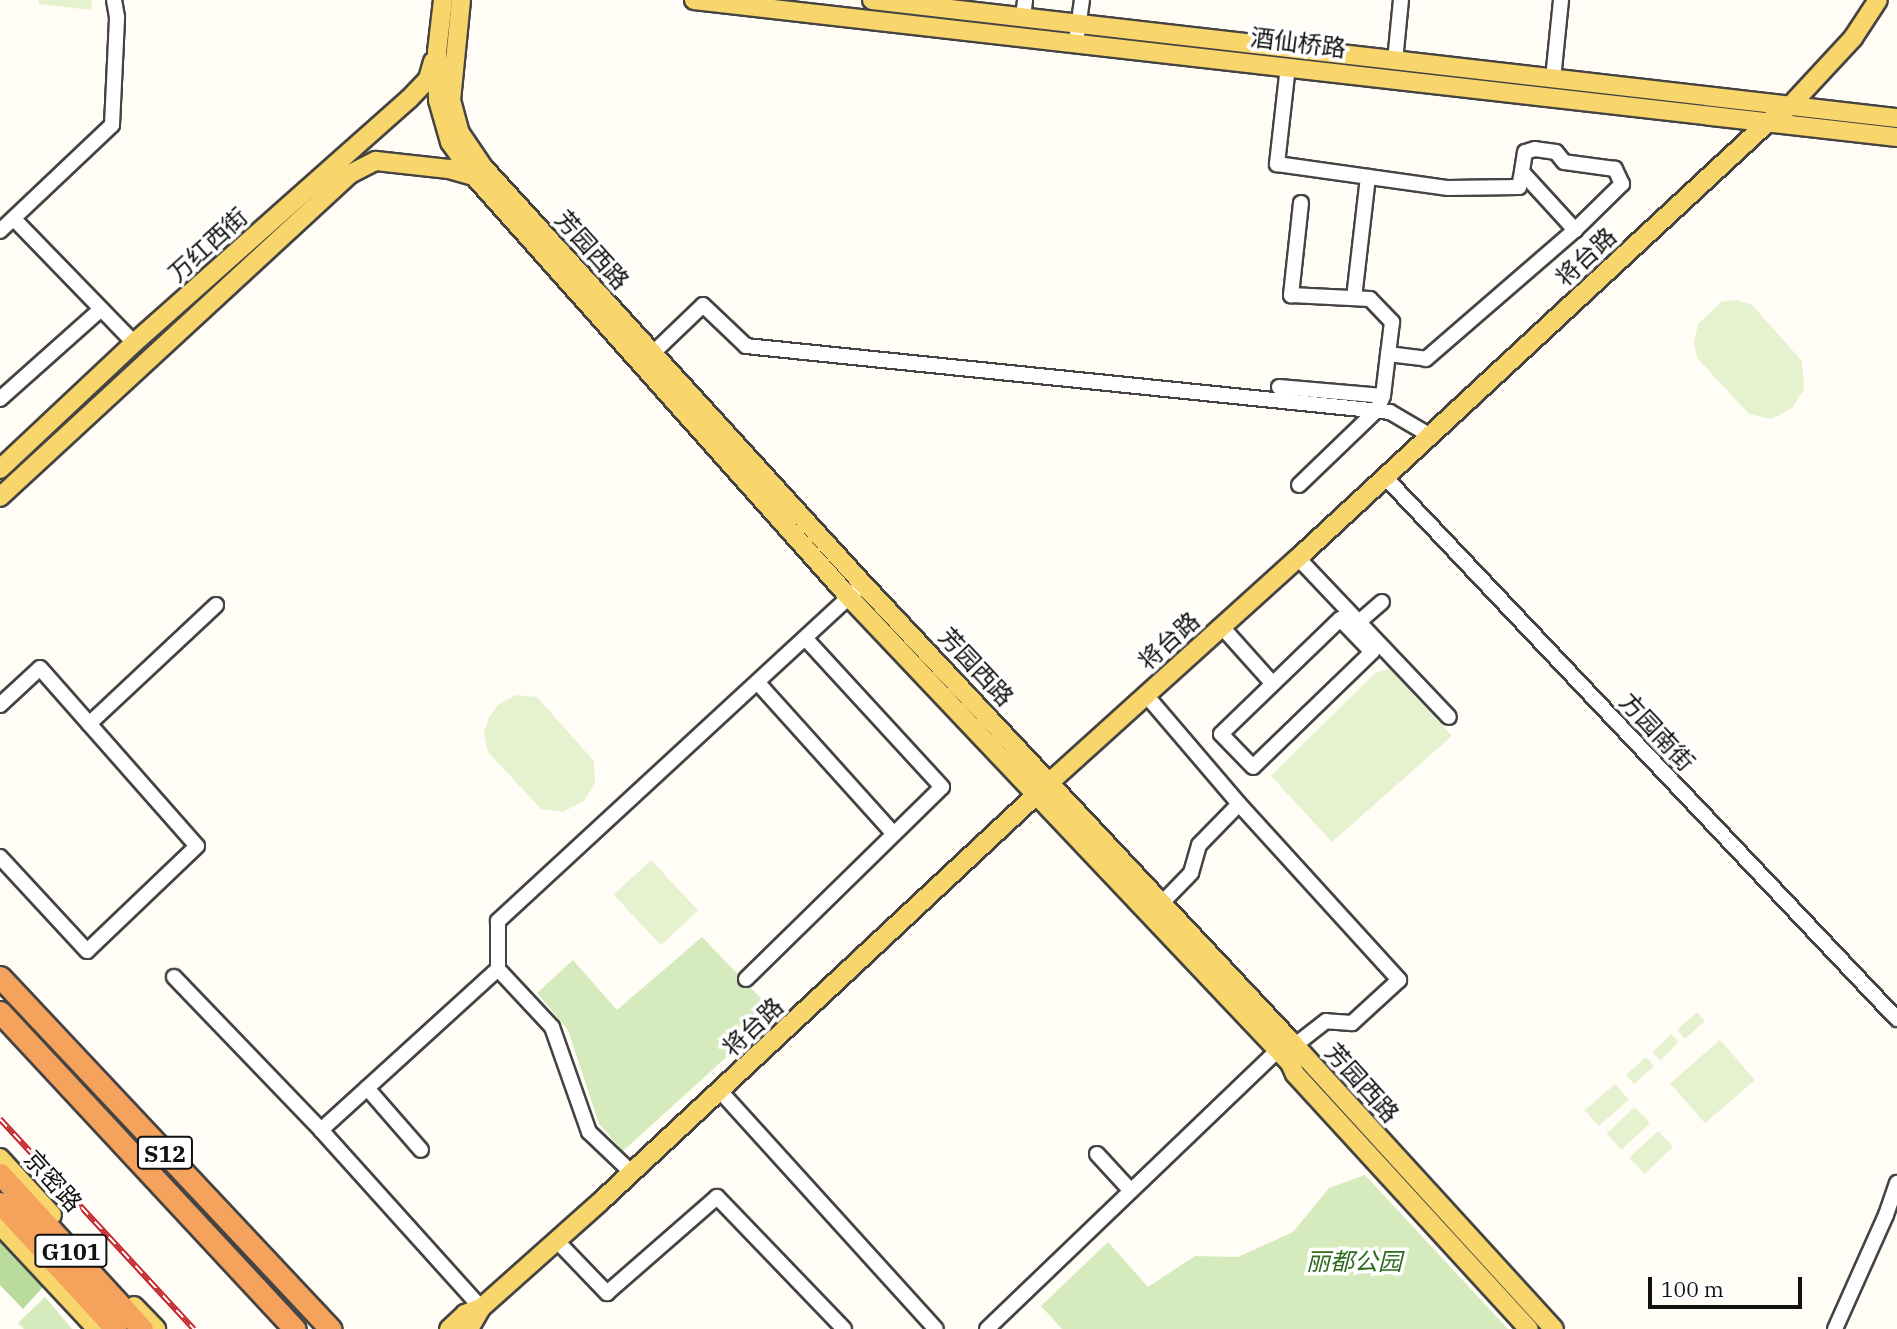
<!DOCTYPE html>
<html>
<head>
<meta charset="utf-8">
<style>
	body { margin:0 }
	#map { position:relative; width:1897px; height:1329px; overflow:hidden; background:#fffdf5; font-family:"IBM Plex Serif","Noto Sans SC",serif }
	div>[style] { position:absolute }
	.green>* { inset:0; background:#d5ebbd }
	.forest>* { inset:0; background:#b9dc9c }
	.pitch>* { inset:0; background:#e6f2cf; transform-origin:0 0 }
	.roads { filter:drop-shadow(2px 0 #444) drop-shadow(-2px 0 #444) drop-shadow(0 2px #444) drop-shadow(0 -2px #444) }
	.minor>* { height:14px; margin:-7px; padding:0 7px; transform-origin:7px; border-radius:7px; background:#fff }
	.major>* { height:18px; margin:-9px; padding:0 9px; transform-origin:9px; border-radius:9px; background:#f9d66b }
	.highway>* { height:21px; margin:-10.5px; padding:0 10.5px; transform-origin:10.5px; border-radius:10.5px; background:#f5a25d }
	.rail>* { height:6px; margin-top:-3px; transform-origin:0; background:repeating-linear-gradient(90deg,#fff 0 10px,#c4262e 0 20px); box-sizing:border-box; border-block:2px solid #c4262e }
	span { translate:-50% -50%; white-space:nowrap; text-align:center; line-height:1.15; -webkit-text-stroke:7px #fff; paint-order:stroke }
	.shield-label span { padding:2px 5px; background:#fff; border:2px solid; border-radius:5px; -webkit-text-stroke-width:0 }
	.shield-label { font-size:23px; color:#111; font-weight:700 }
	.street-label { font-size:24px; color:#111 }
	.park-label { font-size:24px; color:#2f6b1f; font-style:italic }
	.scale { position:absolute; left:1648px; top:1277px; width:154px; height:32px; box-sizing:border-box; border:4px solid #111; border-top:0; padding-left:9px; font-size:21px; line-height:24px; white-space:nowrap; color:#111; -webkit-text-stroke:5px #fff; paint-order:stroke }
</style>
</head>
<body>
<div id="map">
	<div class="green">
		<i style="clip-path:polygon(702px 937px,775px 1013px,623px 1151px,599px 1124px,568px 1030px,537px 993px,573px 960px,617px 1010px)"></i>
		<i style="clip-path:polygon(1365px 1175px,1508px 1329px,1062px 1329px,1041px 1306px,1108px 1242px,1148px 1287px,1195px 1256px,1238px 1257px,1293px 1232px,1329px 1188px)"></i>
		<i style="clip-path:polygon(45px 1297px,72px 1329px,24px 1329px,18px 1323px)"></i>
	</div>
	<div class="forest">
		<i style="clip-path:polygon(0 1216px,54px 1275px,23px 1309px,0 1285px)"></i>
	</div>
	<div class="pitch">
		<i style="clip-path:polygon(39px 0,92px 0,91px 10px,39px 4px)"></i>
		<i style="clip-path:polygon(1736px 300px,1752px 305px,1802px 361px,1804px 389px,1792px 408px,1772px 419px,1749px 414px,1697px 358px,1694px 342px,1698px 324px,1721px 302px)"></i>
		<i style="clip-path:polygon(1390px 669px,1452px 736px,1332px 842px,1271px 776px,1375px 673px)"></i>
		<i style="clip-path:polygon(516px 695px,537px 697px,594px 761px,595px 783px,584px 801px,563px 812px,541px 809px,488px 752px,484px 733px,489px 717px,498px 705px)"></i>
		<i style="left:651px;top:860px;width:69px;height:51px;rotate:47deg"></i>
		<i style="left:1697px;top:1012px;width:12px;height:27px;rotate:48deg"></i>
		<i style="left:1671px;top:1034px;width:11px;height:26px;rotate:45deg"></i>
		<i style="left:1720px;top:1040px;width:53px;height:66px;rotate:49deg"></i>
		<i style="left:1646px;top:1057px;width:12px;height:27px;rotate:48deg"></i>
		<i style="left:1615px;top:1084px;width:21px;height:40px;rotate:49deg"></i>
		<i style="left:1635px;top:1107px;width:22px;height:39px;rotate:47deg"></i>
		<i style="left:1658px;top:1131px;width:22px;height:39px;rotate:47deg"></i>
	</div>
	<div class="roads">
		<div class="minor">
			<i style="left:1023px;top:17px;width:17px;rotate:-83deg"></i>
			<i style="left:1076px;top:42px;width:42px;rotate:-81.9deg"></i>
			<i style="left:1395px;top:61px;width:61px;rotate:-84.4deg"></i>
			<i style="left:1288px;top:66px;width:99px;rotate:96.4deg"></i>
			<i style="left:1277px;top:164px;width:173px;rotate:8deg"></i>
			<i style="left:1448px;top:188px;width:71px;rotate:-0.8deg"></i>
			<i style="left:1519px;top:187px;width:15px;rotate:-79deg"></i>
			<i style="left:1553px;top:79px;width:79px;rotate:-84.2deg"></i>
			<i style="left:1301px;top:203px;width:93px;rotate:96.2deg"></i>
			<i style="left:1291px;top:295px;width:79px;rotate:2.9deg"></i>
			<i style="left:1370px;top:299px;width:32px;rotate:46deg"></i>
			<i style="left:1392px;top:322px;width:32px;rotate:97deg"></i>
			<i style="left:14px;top:219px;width:173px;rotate:45.9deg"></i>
			<i style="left:0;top:231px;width:154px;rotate:-43.4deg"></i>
			<i style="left:112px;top:125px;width:108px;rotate:-87.3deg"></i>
			<i style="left:117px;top:17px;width:17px;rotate:-100deg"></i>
			<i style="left:1354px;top:298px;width:122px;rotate:-83.4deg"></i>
			<i style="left:653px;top:353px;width:69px;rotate:-43.8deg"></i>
			<i style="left:703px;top:305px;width:59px;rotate:43.6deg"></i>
			<i style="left:746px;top:346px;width:647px;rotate:5.85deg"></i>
			<i style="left:1390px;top:412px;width:45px;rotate:30.5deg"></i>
			<i style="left:1279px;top:387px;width:104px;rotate:4.9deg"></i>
			<i style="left:0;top:399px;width:135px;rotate:-41.7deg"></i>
			<i style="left:1384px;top:476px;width:747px;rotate:46.63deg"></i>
			<i style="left:1299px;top:485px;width:108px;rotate:-43.9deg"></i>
			<i style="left:1377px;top:410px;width:15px;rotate:-67deg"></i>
			<i style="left:1383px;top:396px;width:42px;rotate:-83.2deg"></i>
			<i style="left:1388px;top:354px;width:38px;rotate:7deg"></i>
			<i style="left:1426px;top:359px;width:197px;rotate:-40.9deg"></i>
			<i style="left:1575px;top:230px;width:66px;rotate:-44.4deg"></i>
			<i style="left:1622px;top:184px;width:17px;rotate:-115deg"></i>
			<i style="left:1615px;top:169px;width:51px;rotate:-172.2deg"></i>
			<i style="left:1564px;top:162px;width:13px;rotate:-129deg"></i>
			<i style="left:1556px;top:152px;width:21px;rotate:-172deg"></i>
			<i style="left:1535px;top:149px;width:10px;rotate:163deg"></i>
			<i style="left:1525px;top:152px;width:20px;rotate:99deg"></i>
			<i style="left:1522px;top:172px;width:79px;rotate:47.6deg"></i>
			<i style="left:1298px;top:558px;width:219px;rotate:46.5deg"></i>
			<i style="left:1340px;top:619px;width:46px;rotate:45.9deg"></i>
			<i style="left:1372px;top:652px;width:165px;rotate:136deg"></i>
			<i style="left:1253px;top:767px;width:46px;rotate:-134.1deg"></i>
			<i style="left:1221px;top:734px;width:165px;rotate:-44deg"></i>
			<i style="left:1360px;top:621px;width:29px;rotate:-41deg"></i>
			<i style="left:1222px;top:627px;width:76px;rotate:48.2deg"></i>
			<i style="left:758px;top:683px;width:203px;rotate:48deg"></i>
			<i style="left:1146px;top:695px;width:143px;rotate:49.5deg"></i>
			<i style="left:1239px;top:804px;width:238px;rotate:47.7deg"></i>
			<i style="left:1399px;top:980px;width:64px;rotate:137.5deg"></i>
			<i style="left:1352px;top:1023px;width:26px;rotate:-176deg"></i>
			<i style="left:1326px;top:1021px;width:41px;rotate:142deg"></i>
			<i style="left:0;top:705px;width:54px;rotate:-42.8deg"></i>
			<i style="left:40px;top:668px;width:237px;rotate:48.6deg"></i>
			<i style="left:197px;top:846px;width:152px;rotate:136.3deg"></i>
			<i style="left:87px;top:951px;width:128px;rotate:-132.8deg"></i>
			<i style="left:89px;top:724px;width:174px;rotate:-43.1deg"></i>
			<i style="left:1162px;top:903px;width:42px;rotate:-46deg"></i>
			<i style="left:1191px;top:873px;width:29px;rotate:-74deg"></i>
			<i style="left:1199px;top:845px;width:57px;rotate:-45.7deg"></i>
			<i style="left:174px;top:977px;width:212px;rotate:46.1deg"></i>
			<i style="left:321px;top:1130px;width:239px;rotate:48deg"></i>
			<i style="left:746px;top:979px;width:274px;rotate:-44.4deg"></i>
			<i style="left:942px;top:787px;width:201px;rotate:-132.6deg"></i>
			<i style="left:367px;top:1088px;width:82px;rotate:48.9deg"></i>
			<i style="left:720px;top:1091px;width:321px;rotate:47.8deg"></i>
			<i style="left:321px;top:1130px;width:239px;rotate:-42.3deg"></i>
			<i style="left:1097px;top:1154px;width:50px;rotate:47.4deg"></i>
			<i style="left:631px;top:1172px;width:58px;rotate:-136.4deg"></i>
			<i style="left:589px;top:1132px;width:111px;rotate:-109.4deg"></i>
			<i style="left:552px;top:1027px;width:79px;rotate:-133deg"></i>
			<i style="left:498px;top:969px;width:48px;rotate:-90deg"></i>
			<i style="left:498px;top:921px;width:497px;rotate:-42.7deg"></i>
			<i style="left:556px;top:1240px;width:74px;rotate:46.1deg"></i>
			<i style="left:607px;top:1293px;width:146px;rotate:-41.1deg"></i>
			<i style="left:717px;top:1197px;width:183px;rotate:46.1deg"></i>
			<i style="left:987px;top:1329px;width:412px;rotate:-43.8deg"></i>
			<i style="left:1835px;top:1329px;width:125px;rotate:-65.9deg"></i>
			<i style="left:1886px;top:1215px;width:34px;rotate:-71deg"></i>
		</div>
		<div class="major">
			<i style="left:443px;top:0;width:52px;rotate:96.6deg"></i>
			<i style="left:437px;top:52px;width:48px;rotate:88.8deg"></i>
			<i style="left:438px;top:100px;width:44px;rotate:74.1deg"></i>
			<i style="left:450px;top:142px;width:42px;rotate:54.8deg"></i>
			<i style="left:474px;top:176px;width:564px;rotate:48.31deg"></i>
			<i style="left:849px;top:597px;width:642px;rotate:46.58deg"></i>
			<i style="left:1290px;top:1063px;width:12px;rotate:66deg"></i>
			<i style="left:1295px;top:1074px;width:346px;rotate:47.5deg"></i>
			<i style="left:461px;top:0;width:100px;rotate:95.7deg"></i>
			<i style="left:451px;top:100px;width:34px;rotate:75deg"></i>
			<i style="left:460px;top:133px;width:41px;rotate:55.9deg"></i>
			<i style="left:483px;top:167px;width:564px;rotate:47.66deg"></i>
			<i style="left:863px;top:584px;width:641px;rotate:46.9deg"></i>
			<i style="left:1301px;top:1052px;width:375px;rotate:47.6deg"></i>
			<i style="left:694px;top:0;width:1211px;rotate:6.5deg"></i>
			<i style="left:872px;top:0;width:1032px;rotate:6.57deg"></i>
			<i style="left:0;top:469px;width:184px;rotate:-43.2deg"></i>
			<i style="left:134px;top:343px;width:368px;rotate:-41.6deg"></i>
			<i style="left:409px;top:99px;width:28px;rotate:-46deg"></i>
			<i style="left:428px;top:79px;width:18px;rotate:-74deg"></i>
			<i style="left:0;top:497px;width:476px;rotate:-42.7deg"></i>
			<i style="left:350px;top:174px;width:29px;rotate:-27deg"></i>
			<i style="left:376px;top:161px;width:73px;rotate:6.3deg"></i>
			<i style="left:449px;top:169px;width:26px;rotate:16deg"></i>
			<i style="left:0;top:1158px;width:77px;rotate:47.6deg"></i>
			<i style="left:0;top:1225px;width:142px;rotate:47deg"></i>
			<i style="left:134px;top:1306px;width:32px;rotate:46deg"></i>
			<i style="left:449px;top:1329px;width:22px;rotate:-43deg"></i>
			<i style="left:465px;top:1314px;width:17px;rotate:-21deg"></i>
			<i style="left:481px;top:1308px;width:159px;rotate:-41.7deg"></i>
			<i style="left:600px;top:1202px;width:616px;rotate:-43.03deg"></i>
			<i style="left:1050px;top:782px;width:334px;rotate:-42.1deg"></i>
			<i style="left:1298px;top:558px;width:641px;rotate:-42.85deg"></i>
			<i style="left:1768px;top:122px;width:27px;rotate:-36deg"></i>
			<i style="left:1790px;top:106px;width:93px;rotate:-47.2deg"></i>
			<i style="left:1853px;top:38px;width:45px;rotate:-56.7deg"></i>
			<i style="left:469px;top:1329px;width:24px;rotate:-60deg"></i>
		</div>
		<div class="highway">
			<i style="left:0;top:977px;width:483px;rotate:46.8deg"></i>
			<i style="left:0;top:1012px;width:433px;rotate:47.1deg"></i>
			<i style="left:0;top:1174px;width:210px;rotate:47.5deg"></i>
			<i style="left:0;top:1203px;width:171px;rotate:47.4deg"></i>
		</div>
	</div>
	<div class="rail">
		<i style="left:0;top:1119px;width:286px;rotate:47.3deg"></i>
	</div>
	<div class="shield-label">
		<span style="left:165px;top:1153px">S12</span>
		<span style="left:71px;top:1251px">G101</span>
	</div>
	<div class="street-label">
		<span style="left:1298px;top:43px;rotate:7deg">酒仙桥路</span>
		<span style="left:208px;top:245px;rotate:-42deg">万红西街</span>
		<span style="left:592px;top:250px;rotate:48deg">芳园西路</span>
		<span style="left:1586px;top:257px;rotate:-43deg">将台路</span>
		<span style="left:1169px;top:641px;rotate:-42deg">将台路</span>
		<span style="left:976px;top:667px;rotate:47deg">芳园西路</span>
		<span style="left:1657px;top:732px;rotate:47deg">方园南街</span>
		<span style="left:753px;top:1027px;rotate:-43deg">将台路</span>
		<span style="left:1362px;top:1083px;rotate:48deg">芳园西路</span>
		<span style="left:53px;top:1181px;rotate:48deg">京密路</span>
	</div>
	<div class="park-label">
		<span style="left:1354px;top:1262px">丽都公园</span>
	</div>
	<div class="scale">100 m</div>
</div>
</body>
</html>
